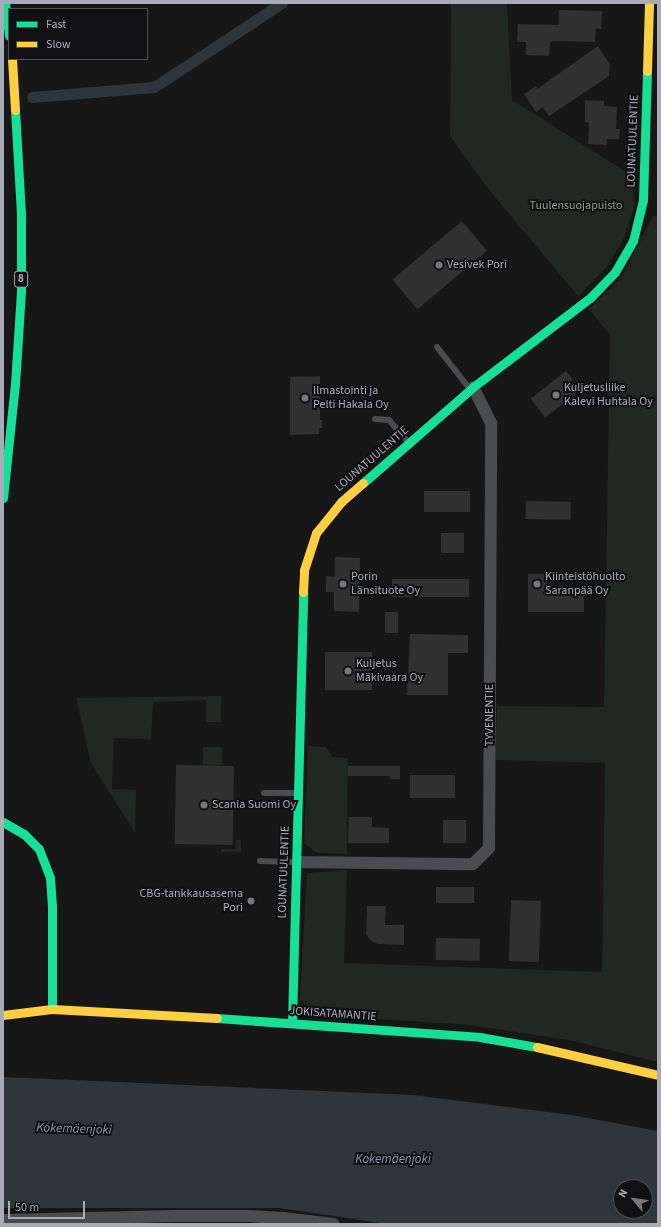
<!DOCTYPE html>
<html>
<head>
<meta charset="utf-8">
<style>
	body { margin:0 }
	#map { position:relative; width:661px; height:1227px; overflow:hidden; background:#171717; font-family:"Source Sans 3",sans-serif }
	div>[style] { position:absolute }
	.green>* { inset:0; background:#212722; transform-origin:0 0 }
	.water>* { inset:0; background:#2e353b }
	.canal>* { height:11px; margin:-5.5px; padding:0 5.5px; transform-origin:5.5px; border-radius:5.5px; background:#2e353b }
	.building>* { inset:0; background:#313132; transform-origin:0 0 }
	.lane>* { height:6px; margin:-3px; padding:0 3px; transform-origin:3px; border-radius:3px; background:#4b4c4f }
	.street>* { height:12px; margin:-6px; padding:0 6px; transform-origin:6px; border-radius:6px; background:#4b4c4f }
	.fast>* { height:9px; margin:-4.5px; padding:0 4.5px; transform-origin:4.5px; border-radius:4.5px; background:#16e098 }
	.slow>* { height:9px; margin:-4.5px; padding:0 4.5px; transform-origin:4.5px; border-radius:4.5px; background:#ffcf43 }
	.dots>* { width:11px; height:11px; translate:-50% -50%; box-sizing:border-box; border:2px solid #111113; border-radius:50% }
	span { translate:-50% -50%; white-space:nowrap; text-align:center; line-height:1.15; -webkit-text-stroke:4px #111113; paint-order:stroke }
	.shield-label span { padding:1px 3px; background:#111113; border:1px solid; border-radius:3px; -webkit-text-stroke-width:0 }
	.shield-label { font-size:11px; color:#a9acb6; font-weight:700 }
	.street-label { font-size:12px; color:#a9acb6 }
	.park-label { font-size:12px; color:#82a087 }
	.poi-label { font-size:12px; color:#a9acb6 }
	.left { translate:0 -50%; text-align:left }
	.right { translate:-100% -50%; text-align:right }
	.water-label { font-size:13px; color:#8497ae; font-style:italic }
	.frame { position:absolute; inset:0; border:4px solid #a9acb6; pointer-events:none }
	.legend { position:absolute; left:8px; top:8px; width:140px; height:52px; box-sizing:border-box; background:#111113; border:1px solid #4e4f54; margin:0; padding:5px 7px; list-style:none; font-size:12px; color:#a9acb6 }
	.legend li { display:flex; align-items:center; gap:8px; height:20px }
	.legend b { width:20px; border:1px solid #4e4f54 }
	.north { position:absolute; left:613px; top:1179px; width:40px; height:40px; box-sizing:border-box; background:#111113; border:1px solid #4e4f54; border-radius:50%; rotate:299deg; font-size:11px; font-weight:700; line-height:16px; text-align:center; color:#a9acb6 }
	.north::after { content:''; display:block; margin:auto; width:14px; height:18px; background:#76787e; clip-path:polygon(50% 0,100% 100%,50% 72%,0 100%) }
	.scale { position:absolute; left:8px; top:1201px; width:77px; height:18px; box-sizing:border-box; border:2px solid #a9acb6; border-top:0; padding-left:5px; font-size:12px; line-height:14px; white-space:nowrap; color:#a9acb6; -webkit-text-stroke:3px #111113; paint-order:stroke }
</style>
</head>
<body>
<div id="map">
	<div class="green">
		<i style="clip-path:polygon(451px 3px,507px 3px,512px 100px,631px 175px,635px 205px,624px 238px,607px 267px,578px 296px,489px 190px,450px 136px)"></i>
		<i style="clip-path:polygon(653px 216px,658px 216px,658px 1062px,573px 1041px,471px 1025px,314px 1015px,300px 999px,307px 873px,347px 870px,344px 963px,602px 972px,605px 763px,495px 760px,497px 706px,604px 707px,610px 335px,589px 309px,622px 277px)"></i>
		<i style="clip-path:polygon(221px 696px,221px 722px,206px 722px,206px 700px,153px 702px,151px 739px,114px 738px,112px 789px,136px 790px,135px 833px,91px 763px,76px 698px)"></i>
		<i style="clip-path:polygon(308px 746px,326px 747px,333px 757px,348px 758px,347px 854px,317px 853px,304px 843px)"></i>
		<i style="left:203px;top:747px;width:19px;height:18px"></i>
		<i style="clip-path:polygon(236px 840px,241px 840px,241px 852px,221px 852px,221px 849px,236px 849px)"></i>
	</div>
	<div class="water">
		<i style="clip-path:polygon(evenodd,3px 1077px,413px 1095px,572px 1115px,658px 1131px,658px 1224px,387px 1224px,279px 1208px,3px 1208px,3px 1077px,621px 1187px,645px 1187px,645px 1211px,621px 1211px,621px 1187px)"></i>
	</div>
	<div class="canal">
		<i style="left:32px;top:97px;width:122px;rotate:-4.7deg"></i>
		<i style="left:154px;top:87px;width:153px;rotate:-33.3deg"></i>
	</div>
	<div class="building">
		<i style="clip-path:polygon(559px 10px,602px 11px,601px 29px,596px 29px,595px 42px,553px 41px,550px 43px,549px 56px,526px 55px,526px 42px,517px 42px,518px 24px,559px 25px)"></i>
		<i style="clip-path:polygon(598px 46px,610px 65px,609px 76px,549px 116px,543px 107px,536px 112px,524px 94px,536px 86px,537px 89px)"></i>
		<i style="clip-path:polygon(585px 100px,604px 101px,604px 106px,617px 107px,616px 129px,620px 129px,619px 139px,607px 139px,607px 145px,588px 144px,589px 123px,585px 122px)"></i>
		<i style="left:462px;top:221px;width:39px;height:91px;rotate:50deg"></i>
		<i style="left:566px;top:371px;width:24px;height:45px;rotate:52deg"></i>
		<i style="clip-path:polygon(320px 376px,320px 420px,322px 420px,322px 428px,319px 428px,319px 434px,290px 435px,290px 377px)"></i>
		<i style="left:424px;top:491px;width:46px;height:21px"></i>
		<i style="left:526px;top:501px;width:45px;height:18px;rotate:1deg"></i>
		<i style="left:441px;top:533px;width:23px;height:20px"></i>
		<i style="clip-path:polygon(335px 557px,360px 558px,359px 612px,334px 611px,334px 592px,326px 592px,326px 576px,335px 577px)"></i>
		<i style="clip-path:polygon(528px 574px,547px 574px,547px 593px,584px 594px,584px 612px,528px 612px)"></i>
		<i style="left:392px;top:579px;width:77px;height:18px"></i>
		<i style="left:385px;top:612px;width:13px;height:21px"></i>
		<i style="clip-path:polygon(410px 634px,468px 635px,468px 653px,448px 653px,448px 695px,407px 695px)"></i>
		<i style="left:325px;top:652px;width:47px;height:38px"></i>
		<i style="left:176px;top:765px;width:58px;height:79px;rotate:1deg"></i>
		<i style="clip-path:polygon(348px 766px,400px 766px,400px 779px,390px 779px,390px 776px,348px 776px)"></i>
		<i style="left:410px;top:775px;width:45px;height:23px"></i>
		<i style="clip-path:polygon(349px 817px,372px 817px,372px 827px,389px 828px,389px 843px,348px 843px)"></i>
		<i style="left:443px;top:820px;width:23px;height:23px"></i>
		<i style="left:436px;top:887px;width:38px;height:16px"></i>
		<i style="left:511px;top:900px;width:30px;height:61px;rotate:2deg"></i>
		<i style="clip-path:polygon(367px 906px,386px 906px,385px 925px,404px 925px,404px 945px,378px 944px,370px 940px,366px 934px)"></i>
		<i style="left:436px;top:938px;width:44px;height:22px;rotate:1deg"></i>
	</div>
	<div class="lane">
		<i style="left:437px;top:347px;width:52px;rotate:52deg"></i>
		<i style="left:375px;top:419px;width:14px;rotate:4deg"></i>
		<i style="left:389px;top:420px;width:29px;rotate:49deg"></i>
		<i style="left:264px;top:793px;width:32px"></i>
		<i style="left:260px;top:861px;width:35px;rotate:2deg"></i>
	</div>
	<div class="street">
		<i style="left:297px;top:862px;width:176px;rotate:0.7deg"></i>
		<i style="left:473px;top:864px;width:23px;rotate:-45deg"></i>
		<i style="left:489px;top:848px;width:425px;rotate:-89.7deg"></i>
		<i style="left:491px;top:423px;width:40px;rotate:-116.6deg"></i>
		<i style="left:3px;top:1220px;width:171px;rotate:-1.3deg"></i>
		<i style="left:174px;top:1216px;width:73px"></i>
		<i style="left:247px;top:1216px;width:36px;rotate:3deg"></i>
		<i style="left:283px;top:1218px;width:51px;rotate:6.7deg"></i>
	</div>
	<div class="fast">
		<i style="left:5px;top:3px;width:33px;rotate:83deg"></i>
		<i style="left:363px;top:483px;width:146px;rotate:-41.1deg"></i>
		<i style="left:473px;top:387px;width:147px;rotate:-37.3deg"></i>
		<i style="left:590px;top:298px;width:36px;rotate:-46deg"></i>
		<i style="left:615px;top:272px;width:36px;rotate:-60deg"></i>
		<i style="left:633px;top:241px;width:42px;rotate:-76.3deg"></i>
		<i style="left:643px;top:200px;width:129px;rotate:-88.2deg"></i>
		<i style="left:3px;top:498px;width:115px;rotate:-84deg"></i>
		<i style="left:15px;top:384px;width:92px;rotate:-86.3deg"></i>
		<i style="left:21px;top:292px;width:78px;rotate:-90deg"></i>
		<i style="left:21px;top:214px;width:104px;rotate:-93.3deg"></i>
		<i style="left:3px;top:822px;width:24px;rotate:30deg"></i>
		<i style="left:24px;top:834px;width:21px;rotate:45deg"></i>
		<i style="left:39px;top:849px;width:31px;rotate:69deg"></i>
		<i style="left:50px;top:878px;width:28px;rotate:86deg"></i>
		<i style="left:52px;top:906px;width:103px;rotate:90deg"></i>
		<i style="left:217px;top:1018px;width:264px;rotate:4.1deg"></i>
		<i style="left:480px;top:1037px;width:58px;rotate:10deg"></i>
		<i style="left:292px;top:1022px;width:430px;rotate:-88.5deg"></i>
	</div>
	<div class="slow">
		<i style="left:12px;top:59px;width:51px;rotate:86.6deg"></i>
		<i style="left:647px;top:71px;width:68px;rotate:-88.3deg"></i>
		<i style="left:303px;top:592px;width:22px;rotate:-87deg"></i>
		<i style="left:304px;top:570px;width:39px;rotate:-72deg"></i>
		<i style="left:316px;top:533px;width:40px;rotate:-51deg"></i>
		<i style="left:341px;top:502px;width:29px;rotate:-41deg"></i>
		<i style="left:3px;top:1015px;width:49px;rotate:-7deg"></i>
		<i style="left:52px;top:1009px;width:165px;rotate:3.1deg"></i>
		<i style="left:537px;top:1047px;width:124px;rotate:13deg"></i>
	</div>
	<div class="dots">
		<i style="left:439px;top:265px;background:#76787e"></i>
		<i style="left:556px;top:395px;background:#76787e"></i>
		<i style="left:305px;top:398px;background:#76787e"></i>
		<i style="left:343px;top:584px;background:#76787e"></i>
		<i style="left:537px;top:584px;background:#76787e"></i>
		<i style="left:348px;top:671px;background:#76787e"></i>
		<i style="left:204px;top:805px;background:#76787e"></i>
		<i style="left:251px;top:901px;background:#76787e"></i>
	</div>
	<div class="shield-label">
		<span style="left:21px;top:279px">8</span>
	</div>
	<div class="street-label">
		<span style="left:633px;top:141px;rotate:-88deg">LOUNATUULENTIE</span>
		<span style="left:372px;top:459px;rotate:-41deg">LOUNATUULENTIE</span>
		<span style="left:490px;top:715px;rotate:-90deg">TYVENENTIE</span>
		<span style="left:284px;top:872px;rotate:-88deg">LOUNATUULENTIE</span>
		<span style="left:333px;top:1014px;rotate:4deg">JOKISATAMANTIE</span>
	</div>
	<div class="park-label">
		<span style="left:576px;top:206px">Tuulensuojapuisto</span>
	</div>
	<div class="poi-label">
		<span class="left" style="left:447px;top:265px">Vesivek Pori</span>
		<span class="left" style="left:564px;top:395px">Kuljetusliike<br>Kalevi Huhtala Oy</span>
		<span class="left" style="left:313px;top:398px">Ilmastointi ja<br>Pelti Hakala Oy</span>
		<span class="left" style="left:351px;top:584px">Porin<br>Länsituote Oy</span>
		<span class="left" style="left:545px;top:584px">Kiinteistöhuolto<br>Saranpää Oy</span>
		<span class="left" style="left:356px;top:671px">Kuljetus<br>Mäkivaara Oy</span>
		<span class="left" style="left:212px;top:805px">Scania Suomi Oy</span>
		<span class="right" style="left:243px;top:901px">CBG-tankkausasema<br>Pori</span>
	</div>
	<div class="water-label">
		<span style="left:74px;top:1129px;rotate:2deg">Kokemäenjoki</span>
		<span style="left:393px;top:1159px">Kokemäenjoki</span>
	</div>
	<div class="frame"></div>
	<ul class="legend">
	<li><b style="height:5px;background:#16e098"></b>Fast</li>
	<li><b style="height:5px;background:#ffcf43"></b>Slow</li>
	</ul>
	<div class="north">N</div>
	<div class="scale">50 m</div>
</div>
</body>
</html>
